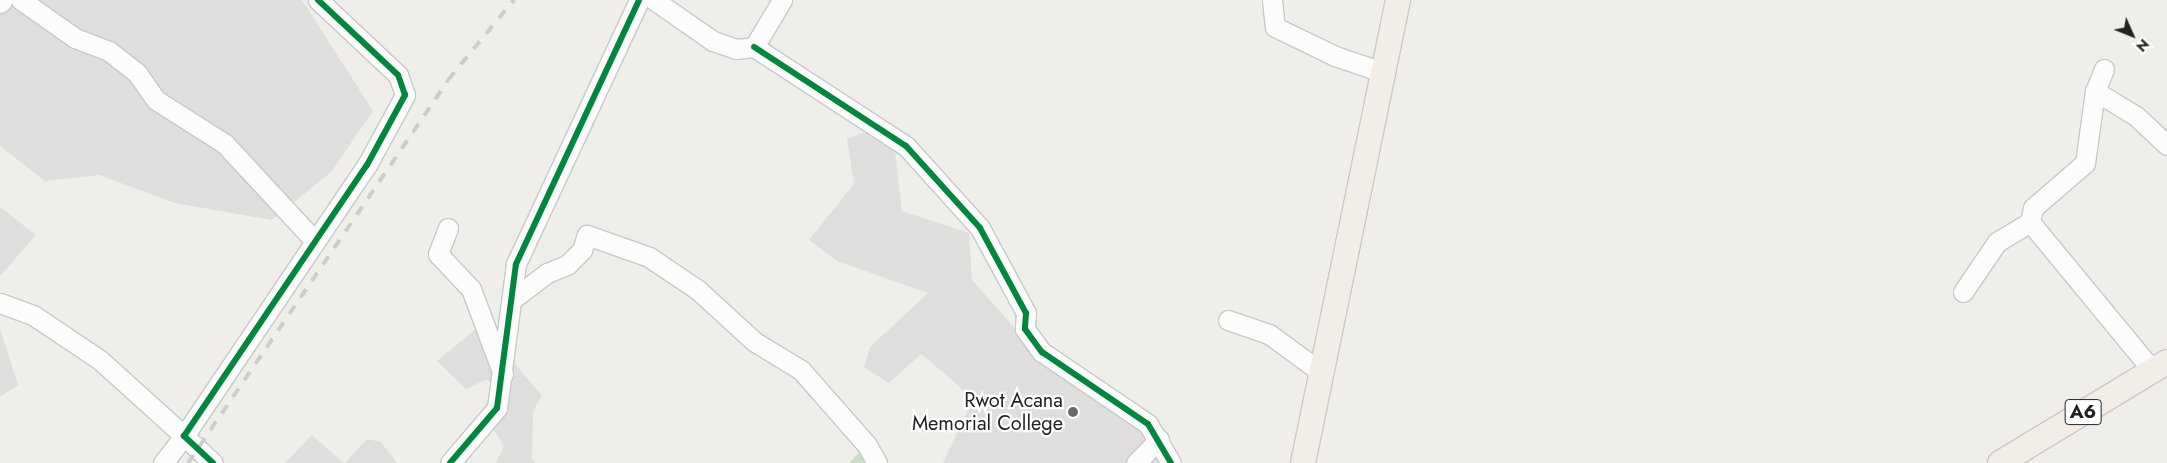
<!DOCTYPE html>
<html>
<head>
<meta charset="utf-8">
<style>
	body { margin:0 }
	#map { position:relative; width:2167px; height:463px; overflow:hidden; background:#f0eeeb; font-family:Jost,sans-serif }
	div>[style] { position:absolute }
	.residential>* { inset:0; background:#dfdedc }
	.forest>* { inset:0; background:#cbdec1 }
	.roads { filter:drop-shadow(1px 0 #c9c8c7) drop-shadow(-1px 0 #c9c8c7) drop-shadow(0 1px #c9c8c7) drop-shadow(0 -1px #c9c8c7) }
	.minor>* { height:19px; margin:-9.5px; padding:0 9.5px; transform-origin:9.5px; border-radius:9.5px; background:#fdfcfc }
	.major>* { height:24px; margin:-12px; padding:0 12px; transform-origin:12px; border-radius:12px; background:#f3ede7 }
	.rail>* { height:4px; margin-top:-2px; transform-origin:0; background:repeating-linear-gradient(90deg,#ccc 0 10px,transparent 0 20px) }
	.cycleway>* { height:6px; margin:-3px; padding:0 3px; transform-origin:3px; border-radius:3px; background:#00873e }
	.dots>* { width:14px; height:14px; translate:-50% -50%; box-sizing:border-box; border:2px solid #fff; border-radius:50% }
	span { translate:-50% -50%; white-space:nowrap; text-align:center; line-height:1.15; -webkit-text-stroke:4.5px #fff; paint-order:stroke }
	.shield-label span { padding:1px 4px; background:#fff; border:1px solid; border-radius:4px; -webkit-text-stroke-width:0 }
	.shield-label { font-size:19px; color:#222; font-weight:700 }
	.poi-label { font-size:20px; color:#222 }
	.right { translate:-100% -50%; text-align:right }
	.north { position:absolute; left:2107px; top:10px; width:50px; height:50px; -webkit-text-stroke:4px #fff; paint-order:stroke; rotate:134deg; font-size:14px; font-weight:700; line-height:20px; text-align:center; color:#222 }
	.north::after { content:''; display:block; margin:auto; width:18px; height:22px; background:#222; clip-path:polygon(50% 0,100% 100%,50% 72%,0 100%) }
</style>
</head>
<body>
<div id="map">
	<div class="residential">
		<i style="clip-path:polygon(0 0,302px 0,373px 111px,331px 172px,272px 220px,175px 203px,99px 175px,45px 181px,0 146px)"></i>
		<i style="clip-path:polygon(863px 133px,894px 142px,902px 211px,969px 233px,972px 280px,1047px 365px,1152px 436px,1164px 463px,943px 463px,971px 404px,960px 387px,921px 354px,889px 383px,864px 367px,870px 347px,928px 293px,837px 261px,809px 240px,854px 184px,847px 139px)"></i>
		<i style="clip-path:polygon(0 207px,36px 235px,0 276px)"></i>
		<i style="clip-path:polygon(484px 327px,542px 396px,533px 411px,532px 459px,536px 463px,496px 463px,504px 446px,494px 430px,510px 405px,487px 379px,466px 389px,437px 361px,473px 331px)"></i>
		<i style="clip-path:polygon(0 329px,18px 385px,0 397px)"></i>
		<i style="clip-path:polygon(312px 435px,344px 463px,285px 463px)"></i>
		<i style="clip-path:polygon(367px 439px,381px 442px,397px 463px,345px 463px)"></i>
	</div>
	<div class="forest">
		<i style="clip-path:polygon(863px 449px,873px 463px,849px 463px)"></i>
	</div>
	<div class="roads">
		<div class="minor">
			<i style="left:21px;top:0;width:66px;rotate:35.1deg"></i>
			<i style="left:75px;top:38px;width:36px;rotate:21deg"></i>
			<i style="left:109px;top:51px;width:36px;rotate:38deg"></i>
			<i style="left:137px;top:73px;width:33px;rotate:55deg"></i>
			<i style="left:156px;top:100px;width:82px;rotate:32.5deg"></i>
			<i style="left:225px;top:144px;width:131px;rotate:47.2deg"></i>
			<i style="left:654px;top:0;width:72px;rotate:34.8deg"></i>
			<i style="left:713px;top:41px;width:24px;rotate:19deg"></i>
			<i style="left:736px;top:49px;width:18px;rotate:-6deg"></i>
			<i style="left:754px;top:47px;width:55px;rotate:-59.2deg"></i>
			<i style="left:1272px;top:0;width:27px;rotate:84deg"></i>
			<i style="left:1275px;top:27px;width:67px;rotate:25.8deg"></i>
			<i style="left:1335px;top:56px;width:53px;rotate:18.8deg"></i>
			<i style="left:0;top:3px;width:4px;rotate:-45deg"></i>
			<i style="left:754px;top:47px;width:181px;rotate:33.1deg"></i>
			<i style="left:906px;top:146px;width:110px;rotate:47.9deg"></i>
			<i style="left:980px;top:228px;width:97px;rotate:61.6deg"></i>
			<i style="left:1026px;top:313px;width:16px;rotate:94deg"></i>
			<i style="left:1025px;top:329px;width:29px;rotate:54deg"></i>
			<i style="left:1042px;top:352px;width:128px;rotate:34.2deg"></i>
			<i style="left:1148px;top:424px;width:45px;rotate:59.5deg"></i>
			<i style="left:2104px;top:69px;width:24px;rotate:112deg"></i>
			<i style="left:2095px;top:91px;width:73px;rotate:97.9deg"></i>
			<i style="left:2085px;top:163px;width:69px;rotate:139.1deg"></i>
			<i style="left:2033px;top:208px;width:14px;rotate:102deg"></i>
			<i style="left:2030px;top:222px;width:192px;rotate:50.5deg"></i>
			<i style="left:2095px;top:91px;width:48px;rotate:31.4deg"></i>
			<i style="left:2136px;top:116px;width:42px;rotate:43.1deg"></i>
			<i style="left:448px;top:228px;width:28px;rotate:111deg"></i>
			<i style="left:438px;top:254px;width:48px;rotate:46.7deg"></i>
			<i style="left:471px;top:289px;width:91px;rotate:69.4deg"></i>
			<i style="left:1963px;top:292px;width:60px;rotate:-55.8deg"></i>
			<i style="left:1997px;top:242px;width:39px;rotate:-31deg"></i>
			<i style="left:514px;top:298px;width:41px;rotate:-37.1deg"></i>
			<i style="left:547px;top:273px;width:22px;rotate:-22deg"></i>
			<i style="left:567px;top:265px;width:21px;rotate:-45deg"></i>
			<i style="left:582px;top:250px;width:16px;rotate:-72deg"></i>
			<i style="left:587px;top:235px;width:66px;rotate:19.5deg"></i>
			<i style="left:649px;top:257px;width:59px;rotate:34deg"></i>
			<i style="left:698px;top:290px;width:77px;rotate:42.4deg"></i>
			<i style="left:755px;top:342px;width:54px;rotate:31.3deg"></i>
			<i style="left:801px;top:370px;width:100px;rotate:48.7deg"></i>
			<i style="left:867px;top:445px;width:21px;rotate:61deg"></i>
			<i style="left:0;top:303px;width:35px;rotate:20deg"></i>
			<i style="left:33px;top:315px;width:81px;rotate:33.9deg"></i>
			<i style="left:100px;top:360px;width:113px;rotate:42.1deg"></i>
			<i style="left:184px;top:436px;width:34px;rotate:128deg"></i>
			<i style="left:1228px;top:320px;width:43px;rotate:18.9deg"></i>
			<i style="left:1269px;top:334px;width:64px;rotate:36.2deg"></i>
			<i style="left:213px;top:463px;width:40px;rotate:-137deg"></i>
			<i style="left:184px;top:436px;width:327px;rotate:-56deg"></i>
			<i style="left:367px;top:165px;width:80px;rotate:-61.5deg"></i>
			<i style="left:405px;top:95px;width:21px;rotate:-109deg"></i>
			<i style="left:398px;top:75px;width:110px;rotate:-136.8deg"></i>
			<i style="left:450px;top:463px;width:72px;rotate:-49.5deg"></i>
			<i style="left:497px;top:408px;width:145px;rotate:-82.5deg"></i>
			<i style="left:516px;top:264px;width:291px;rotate:-65deg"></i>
			<i style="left:1136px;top:463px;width:33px;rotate:-46deg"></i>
		</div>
		<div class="major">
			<i style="left:1303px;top:463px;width:473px;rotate:-78.4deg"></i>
			<i style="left:2000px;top:463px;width:195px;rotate:-31.2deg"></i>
		</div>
	</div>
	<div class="rail">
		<i style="left:188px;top:463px;width:463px;rotate:-55.8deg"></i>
		<i style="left:448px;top:80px;width:104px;rotate:-50.5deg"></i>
	</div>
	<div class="cycleway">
		<i style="left:754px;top:47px;width:181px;rotate:33.1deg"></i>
		<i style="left:906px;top:146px;width:110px;rotate:47.9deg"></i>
		<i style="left:980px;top:228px;width:97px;rotate:61.6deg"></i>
		<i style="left:1026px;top:313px;width:16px;rotate:94deg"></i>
		<i style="left:1025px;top:329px;width:29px;rotate:54deg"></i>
		<i style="left:1042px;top:352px;width:128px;rotate:34.2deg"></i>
		<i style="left:1148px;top:424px;width:45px;rotate:59.5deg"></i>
		<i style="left:213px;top:463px;width:40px;rotate:-137deg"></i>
		<i style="left:184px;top:436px;width:327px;rotate:-56deg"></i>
		<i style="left:367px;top:165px;width:80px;rotate:-61.5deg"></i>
		<i style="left:405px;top:95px;width:21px;rotate:-109deg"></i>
		<i style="left:398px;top:75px;width:110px;rotate:-136.8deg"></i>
		<i style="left:450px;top:463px;width:72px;rotate:-49.5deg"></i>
		<i style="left:497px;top:408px;width:145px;rotate:-82.5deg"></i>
		<i style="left:516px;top:264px;width:291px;rotate:-65deg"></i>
	</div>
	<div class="dots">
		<i style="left:1073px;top:412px;background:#6a6968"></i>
	</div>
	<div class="shield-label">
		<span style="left:2083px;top:412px">A6</span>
	</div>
	<div class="poi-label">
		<span class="right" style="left:1063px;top:412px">Rwot Acana<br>Memorial College</span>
	</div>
	<div class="north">N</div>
</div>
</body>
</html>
